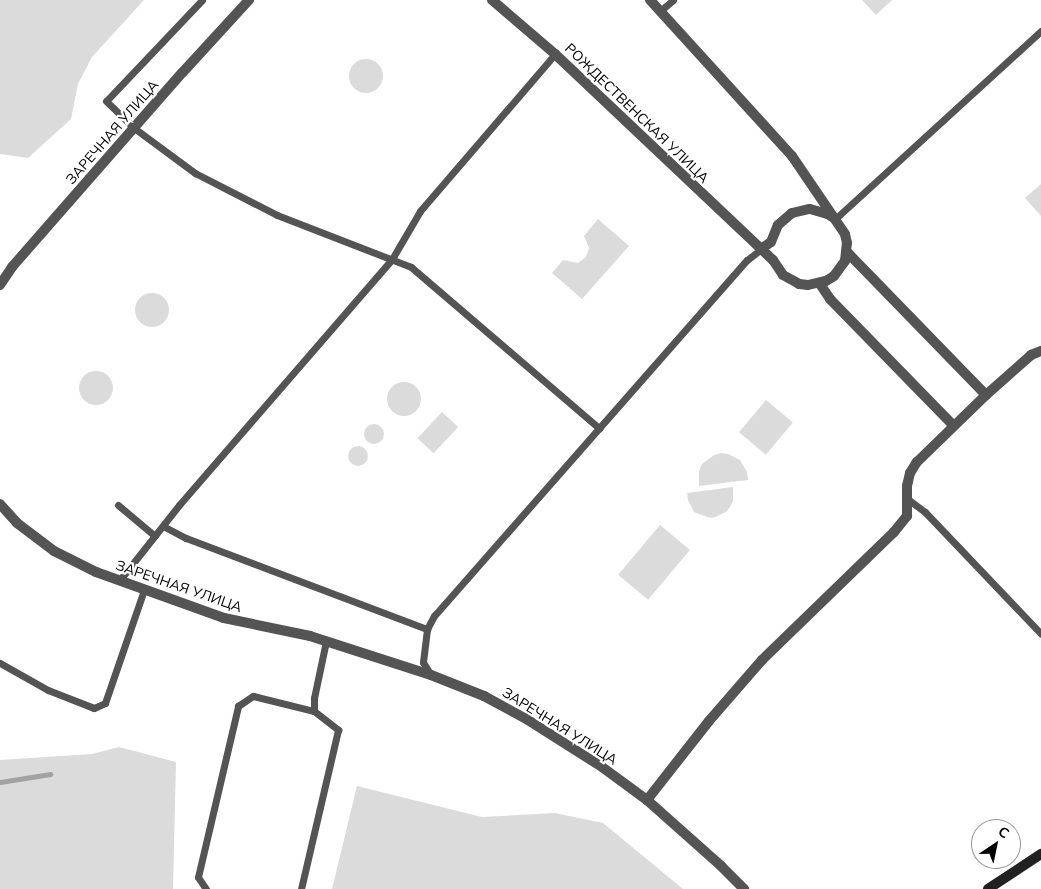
<!DOCTYPE html>
<html>
<head>
<meta charset="utf-8">
<style>
	body { margin:0 }
	#map { position:relative; width:1041px; height:889px; overflow:hidden; background:#fff; font-family:Mulish,sans-serif }
	div>[style] { position:absolute }
	.green>* { inset:0; background:#dbdbdb; transform-origin:0 0 }
	.round { border-radius:50% }
	.stream>* { height:5px; margin:-2.5px; padding:0 2.5px; transform-origin:2.5px; border-radius:2.5px; background:#a2a2a2 }
	.lane>* { height:7px; margin:-3.5px; padding:0 3.5px; transform-origin:3.5px; border-radius:3.5px; background:#545454 }
	.street>* { height:10px; margin:-5px; padding:0 5px; transform-origin:5px; border-radius:5px; background:#545454 }
	.secondary>* { height:10px; margin:-5px; padding:0 5px; transform-origin:5px; border-radius:5px; background:#212121 }
	span { translate:-50% -50%; white-space:nowrap; text-align:center; line-height:1.15; -webkit-text-stroke:4.5px #fff; paint-order:stroke }
	.street-label { font-size:14px; color:#000 }
	.north { position:absolute; left:971px; top:819px; width:50px; height:50px; box-sizing:border-box; background:#fff; border:1px solid #999; border-radius:50%; rotate:34deg; font-size:14px; font-weight:700; line-height:20px; text-align:center; color:#000 }
	.north::after { content:''; display:block; margin:auto; width:18px; height:22px; background:#000; clip-path:polygon(50% 0,100% 100%,50% 72%,0 100%) }
</style>
</head>
<body>
<div id="map">
	<div class="green">
		<i style="clip-path:polygon(0 0,144px 0,92px 57px,78px 84px,71px 119px,28px 158px,0 154px)"></i>
		<i style="clip-path:polygon(862px 0,892px 0,876px 15px)"></i>
		<i class="round" style="left:349px;top:59px;width:34px;height:34px"></i>
		<i style="clip-path:polygon(1041px 184px,1041px 216px,1025px 198px)"></i>
		<i style="clip-path:polygon(598px 219px,629px 246px,582px 299px,552px 273px,563px 260px,578px 263px,586px 257px,589px 248px,584px 236px)"></i>
		<i class="round" style="left:135px;top:293px;width:34px;height:34px"></i>
		<i class="round" style="left:79px;top:371px;width:34px;height:34px"></i>
		<i class="round" style="left:387px;top:382px;width:34px;height:34px"></i>
		<i style="left:766px;top:400px;width:35px;height:42px;rotate:40deg"></i>
		<i style="left:442px;top:412px;width:22px;height:36px;rotate:43deg"></i>
		<i class="round" style="left:364px;top:424px;width:20px;height:20px"></i>
		<i class="round" style="left:348px;top:446px;width:20px;height:20px"></i>
		<i style="clip-path:polygon(721px 453px,728px 454px,740px 460px,747px 472px,748px 480px,699px 486px,699px 471px,702px 464px,714px 455px)"></i>
		<i style="clip-path:polygon(733px 487px,733px 501px,730px 507px,726px 512px,713px 518px,707px 517px,694px 512px,688px 500px,687px 493px)"></i>
		<i style="left:660px;top:525px;width:39px;height:65px;rotate:40deg"></i>
		<i style="clip-path:polygon(119px 747px,176px 762px,173px 889px,0 889px,0 760px,92px 754px)"></i>
		<i style="clip-path:polygon(357px 786px,482px 817px,555px 813px,603px 823px,683px 889px,332px 889px)"></i>
	</div>
	<div class="stream">
		<i style="left:0;top:782px;width:51px;rotate:-9.1deg"></i>
	</div>
	<div class="lane">
		<i style="left:202px;top:0;width:139px;rotate:133.5deg"></i>
		<i style="left:106px;top:101px;width:39px;rotate:44deg"></i>
		<i style="left:134px;top:128px;width:76px;rotate:36.4deg"></i>
		<i style="left:195px;top:173px;width:92px;rotate:27.1deg"></i>
		<i style="left:277px;top:215px;width:144px;rotate:21.2deg"></i>
		<i style="left:411px;top:267px;width:248px;rotate:40.6deg"></i>
		<i style="left:660px;top:11px;width:17px;rotate:-40deg"></i>
		<i style="left:835px;top:219px;width:279px;rotate:-42.4deg"></i>
		<i style="left:909px;top:500px;width:20px;rotate:37deg"></i>
		<i style="left:925px;top:512px;width:168px;rotate:46.4deg"></i>
		<i style="left:118px;top:505px;width:48px;rotate:40deg"></i>
		<i style="left:163px;top:526px;width:26px;rotate:28deg"></i>
		<i style="left:186px;top:538px;width:258px;rotate:20.7deg"></i>
		<i style="left:119px;top:581px;width:97px;rotate:-51.7deg"></i>
		<i style="left:179px;top:505px;width:325px;rotate:-49.1deg"></i>
		<i style="left:392px;top:259px;width:56px;rotate:-59.7deg"></i>
		<i style="left:420px;top:211px;width:207px;rotate:-49.3deg"></i>
		<i style="left:0;top:663px;width:55px;rotate:29.4deg"></i>
		<i style="left:48px;top:690px;width:49px;rotate:21.4deg"></i>
		<i style="left:94px;top:708px;width:12px;rotate:-24deg"></i>
		<i style="left:105px;top:703px;width:120px;rotate:-71deg"></i>
		<i style="left:431px;top:675px;width:15px;rotate:-122deg"></i>
		<i style="left:423px;top:662px;width:33px;rotate:-83deg"></i>
		<i style="left:427px;top:629px;width:15px;rotate:-62deg"></i>
		<i style="left:434px;top:616px;width:474px;rotate:-48.7deg"></i>
		<i style="left:747px;top:260px;width:18px;rotate:-38deg"></i>
		<i style="left:314px;top:711px;width:13px;rotate:-90deg"></i>
		<i style="left:314px;top:698px;width:58px;rotate:-78.1deg"></i>
		<i style="left:206px;top:889px;width:14px;rotate:-124deg"></i>
		<i style="left:198px;top:877px;width:176px;rotate:-76.8deg"></i>
		<i style="left:238px;top:706px;width:18px;rotate:-34deg"></i>
		<i style="left:253px;top:696px;width:63px;rotate:13.8deg"></i>
		<i style="left:314px;top:711px;width:31px;rotate:38deg"></i>
		<i style="left:338px;top:730px;width:163px;rotate:103.1deg"></i>
	</div>
	<div class="street">
		<i style="left:492px;top:0;width:83px;rotate:40.6deg"></i>
		<i style="left:555px;top:54px;width:300px;rotate:43.4deg"></i>
		<i style="left:773px;top:260px;width:18px;rotate:56deg"></i>
		<i style="left:783px;top:275px;width:18px;rotate:29deg"></i>
		<i style="left:799px;top:284px;width:9px;rotate:6deg"></i>
		<i style="left:808px;top:285px;width:18px;rotate:-13deg"></i>
		<i style="left:826px;top:281px;width:9px;rotate:-32deg"></i>
		<i style="left:834px;top:276px;width:19px;rotate:-54deg"></i>
		<i style="left:845px;top:261px;width:18px;rotate:-84deg"></i>
		<i style="left:847px;top:243px;width:9px;rotate:-103deg"></i>
		<i style="left:845px;top:234px;width:94px;rotate:-124.2deg"></i>
		<i style="left:792px;top:156px;width:211px;rotate:-132.3deg"></i>
		<i style="left:761px;top:249px;width:12px;rotate:-35deg"></i>
		<i style="left:771px;top:242px;width:18px;rotate:-68deg"></i>
		<i style="left:778px;top:225px;width:18px;rotate:-41deg"></i>
		<i style="left:792px;top:213px;width:18px;rotate:-13deg"></i>
		<i style="left:810px;top:209px;width:19px;rotate:16deg"></i>
		<i style="left:828px;top:214px;width:7px;rotate:34deg"></i>
		<i style="left:847px;top:252px;width:199px;rotate:45.8deg"></i>
		<i style="left:820px;top:284px;width:18px;rotate:56deg"></i>
		<i style="left:830px;top:299px;width:176px;rotate:45.7deg"></i>
		<i style="left:0;top:285px;width:22px;rotate:-56deg"></i>
		<i style="left:12px;top:267px;width:259px;rotate:-48.8deg"></i>
		<i style="left:183px;top:72px;width:98px;rotate:-47.5deg"></i>
		<i style="left:0;top:504px;width:25px;rotate:48deg"></i>
		<i style="left:17px;top:523px;width:46px;rotate:37.1deg"></i>
		<i style="left:54px;top:551px;width:47px;rotate:26.6deg"></i>
		<i style="left:96px;top:572px;width:136px;rotate:19.8deg"></i>
		<i style="left:224px;top:618px;width:88px;rotate:11.8deg"></i>
		<i style="left:310px;top:636px;width:127px;rotate:17.9deg"></i>
		<i style="left:431px;top:675px;width:57px;rotate:21.6deg"></i>
		<i style="left:484px;top:696px;width:50px;rotate:28.6deg"></i>
		<i style="left:528px;top:720px;width:88px;rotate:32.4deg"></i>
		<i style="left:602px;top:767px;width:56px;rotate:36.3deg"></i>
		<i style="left:647px;top:800px;width:100px;rotate:-51.9deg"></i>
		<i style="left:709px;top:721px;width:81px;rotate:-49deg"></i>
		<i style="left:762px;top:660px;width:184px;rotate:-44.1deg"></i>
		<i style="left:894px;top:532px;width:21px;rotate:-51deg"></i>
		<i style="left:907px;top:516px;width:30px;rotate:-90deg"></i>
		<i style="left:907px;top:486px;width:13px;rotate:-77deg"></i>
		<i style="left:910px;top:473px;width:13px;rotate:-58deg"></i>
		<i style="left:917px;top:462px;width:96px;rotate:-44.2deg"></i>
		<i style="left:986px;top:395px;width:60px;rotate:-41.6deg"></i>
		<i style="left:1031px;top:355px;width:11px;rotate:-22deg"></i>
		<i style="left:647px;top:800px;width:99px;rotate:41.7deg"></i>
		<i style="left:721px;top:866px;width:33px;rotate:45deg"></i>
	</div>
	<div class="secondary">
		<i style="left:988px;top:889px;width:64px;rotate:-33.4deg"></i>
	</div>
	<div class="street-label">
		<span style="left:637px;top:113px;rotate:44deg">РОЖДЕСТВЕНСКАЯ УЛИЦА</span>
		<span style="left:112px;top:132px;rotate:-49deg">ЗАРЕЧНАЯ УЛИЦА</span>
		<span style="left:179px;top:586px;rotate:19deg">ЗАРЕЧНАЯ УЛИЦА</span>
		<span style="left:560px;top:726px;rotate:32deg">ЗАРЕЧНАЯ УЛИЦА</span>
	</div>
	<div class="north">С</div>
</div>
</body>
</html>
